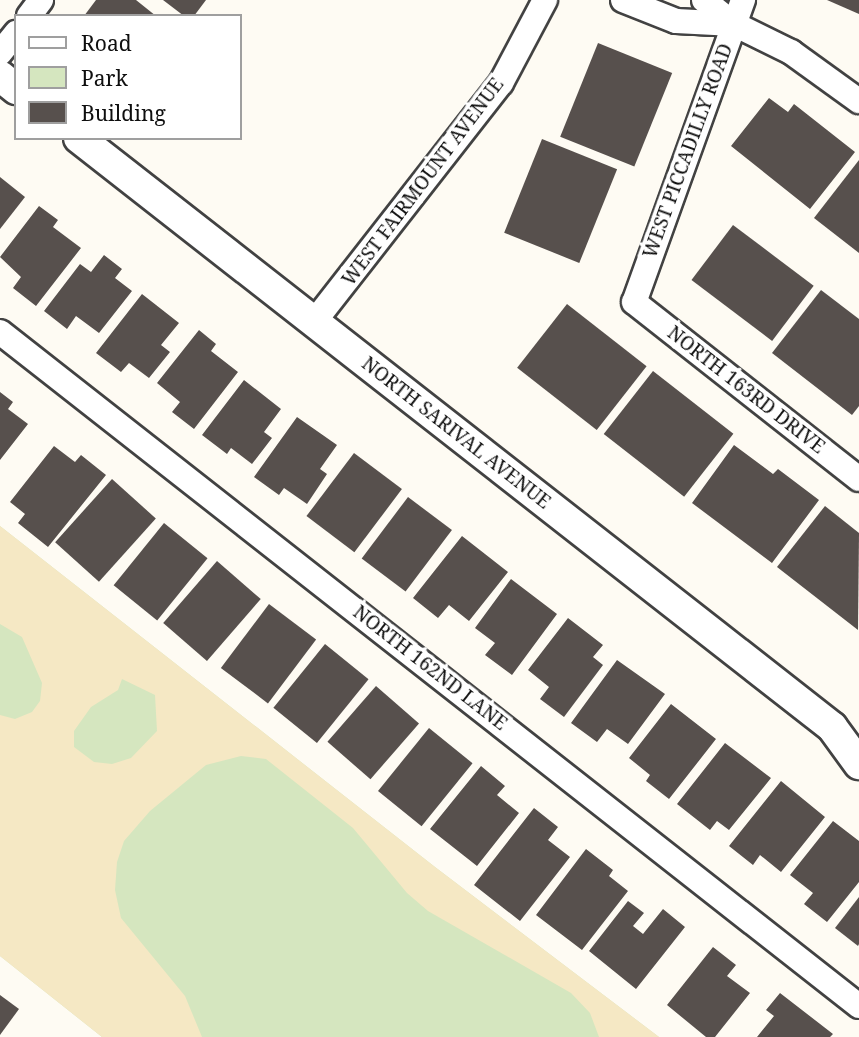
<!DOCTYPE html>
<html>
<head>
<meta charset="utf-8">
<style>
	body { margin:0 }
	#map { position:relative; width:859px; height:1037px; overflow:hidden; background:#fefbf3; font-family:"Noto Serif",serif }
	div>[style] { position:absolute }
	.green>* { inset:0; background:#d5e6bf }
	.sand>* { inset:0; background:#f5e8c4 }
	.building>* { inset:0; background:#57504d; transform-origin:0 0 }
	.roads { filter:drop-shadow(2px 0 #424242) drop-shadow(-2px 0 #424242) drop-shadow(0 2px #424242) drop-shadow(0 -2px #424242) }
	.minor>* { height:24px; margin:-12px; padding:0 12px; transform-origin:12px; border-radius:12px; background:#fff }
	.tertiary>* { height:30px; margin:-15px; padding:0 15px; transform-origin:15px; border-radius:15px; background:#fff }
	span { translate:-50% -50%; white-space:nowrap; text-align:center; line-height:1.15; -webkit-text-stroke:7px #fff; paint-order:stroke }
	.street-label { font-size:19px; color:#0f0f0f }
	.legend { position:absolute; left:14px; top:14px; width:228px; height:126px; box-sizing:border-box; background:#fff; border:2px solid #9f9f9f; margin:0; padding:9px 12px; list-style:none; font-size:21px; color:#0f0f0f }
	.legend li { display:flex; align-items:center; gap:14px; height:35px }
	.legend b { width:35px; border:2px solid #9f9f9f }
</style>
</head>
<body>
<div id="map">
	<div class="green">
		<i style="clip-path:polygon(0 526px,435px 867px,659px 1037px,102px 1037px,0 956px)"></i>
	</div>
	<div class="sand">
		<i style="clip-path:polygon(evenodd,0 526px,435px 867px,659px 1037px,599px 1037px,590px 1013px,571px 993px,428px 911px,407px 893px,353px 828px,266px 759px,241px 756px,206px 765px,150px 811px,124px 841px,117px 862px,115px 890px,121px 918px,185px 996px,202px 1037px,102px 1037px,0 956px,0 715px,15px 719px,32px 712px,40px 701px,42px 683px,22px 637px,0 624px,0 526px,122px 679px,155px 695px,157px 731px,131px 758px,112px 764px,94px 762px,74px 747px,74px 731px,91px 707px,118px 690px,122px 679px)"></i>
	</div>
	<div class="building">
		<i style="clip-path:polygon(96px 0,136px 0,156px 16px,84px 16px)"></i>
		<i style="clip-path:polygon(163px 0,206px 0,194px 16px,184px 16px)"></i>
		<i style="clip-path:polygon(827px 0,859px 0,859px 14px)"></i>
		<i style="left:598px;top:43px;width:80px;height:101px;rotate:22deg"></i>
		<i style="clip-path:polygon(769px 98px,788px 112px,794px 104px,855px 152px,810px 209px,731px 146px)"></i>
		<i style="left:542px;top:139px;width:81px;height:101px;rotate:22deg"></i>
		<i style="clip-path:polygon(859px 160px,859px 253px,814px 218px)"></i>
		<i style="clip-path:polygon(0 177px,25px 197px,0 229px)"></i>
		<i style="clip-path:polygon(39px 206px,58px 220px,53px 227px,81px 248px,36px 306px,13px 288px,21px 277px,0 257px)"></i>
		<i style="left:733px;top:225px;width:101px;height:69px;rotate:37deg"></i>
		<i style="clip-path:polygon(104px 255px,122px 269px,115px 278px,132px 291px,99px 333px,76px 316px,67px 329px,44px 311px,80px 264px,91px 272px)"></i>
		<i style="clip-path:polygon(821px 290px,859px 319px,859px 406px,852px 415px,772px 353px)"></i>
		<i style="clip-path:polygon(142px 294px,179px 323px,161px 345px,170px 352px,149px 378px,129px 363px,121px 372px,96px 353px)"></i>
		<i style="left:567px;top:304px;width:101px;height:81px;rotate:38deg"></i>
		<i style="clip-path:polygon(199px 330px,216px 344px,211px 351px,238px 372px,194px 429px,172px 412px,180px 402px,157px 383px)"></i>
		<i style="left:653px;top:371px;width:102px;height:80px;rotate:38deg"></i>
		<i style="clip-path:polygon(244px 380px,281px 409px,264px 432px,272px 438px,252px 464px,231px 448px,227px 454px,202px 435px)"></i>
		<i style="clip-path:polygon(0 392px,13px 402px,8px 409px,28px 424px,0 460px)"></i>
		<i style="clip-path:polygon(297px 417px,337px 445px,320px 469px,327px 474px,307px 504px,284px 488px,279px 495px,254px 477px)"></i>
		<i style="clip-path:polygon(734px 445px,773px 474px,778px 469px,819px 500px,772px 563px,692px 503px)"></i>
		<i style="clip-path:polygon(54px 446px,75px 462px,81px 455px,106px 475px,48px 547px,18px 523px,25px 514px,10px 502px)"></i>
		<i style="left:354px;top:453px;width:60px;height:79px;rotate:37deg"></i>
		<i style="left:112px;top:479px;width:59px;height:85px;rotate:42deg"></i>
		<i style="left:408px;top:497px;width:55px;height:77px;rotate:37deg"></i>
		<i style="clip-path:polygon(825px 506px,859px 533px,858px 630px,777px 567px)"></i>
		<i style="left:164px;top:523px;width:56px;height:80px;rotate:39deg"></i>
		<i style="clip-path:polygon(462px 536px,508px 572px,469px 621px,449px 605px,438px 618px,413px 598px)"></i>
		<i style="left:217px;top:561px;width:58px;height:82px;rotate:41deg"></i>
		<i style="clip-path:polygon(511px 579px,557px 614px,512px 675px,485px 655px,495px 643px,475px 628px)"></i>
		<i style="left:269px;top:604px;width:59px;height:80px;rotate:37deg"></i>
		<i style="clip-path:polygon(568px 618px,603px 645px,593px 657px,603px 665px,564px 717px,540px 699px,549px 687px,528px 670px)"></i>
		<i style="left:325px;top:644px;width:56px;height:82px;rotate:39deg"></i>
		<i style="clip-path:polygon(617px 660px,665px 694px,628px 744px,607px 729px,597px 742px,571px 723px)"></i>
		<i style="left:376px;top:686px;width:57px;height:74px;rotate:41deg"></i>
		<i style="clip-path:polygon(671px 704px,716px 739px,669px 799px,646px 781px,650px 775px,629px 758px)"></i>
		<i style="left:429px;top:728px;width:56px;height:81px;rotate:39deg"></i>
		<i style="clip-path:polygon(725px 743px,771px 778px,729px 830px,717px 821px,710px 830px,677px 804px)"></i>
		<i style="clip-path:polygon(481px 766px,505px 786px,497px 795px,519px 813px,477px 866px,430px 829px)"></i>
		<i style="clip-path:polygon(781px 781px,825px 817px,781px 872px,760px 855px,753px 865px,729px 846px)"></i>
		<i style="clip-path:polygon(534px 808px,558px 827px,548px 840px,570px 857px,520px 921px,474px 885px)"></i>
		<i style="clip-path:polygon(833px 821px,859px 841px,859px 882px,827px 922px,804px 904px,813px 893px,790px 875px)"></i>
		<i style="clip-path:polygon(586px 849px,613px 870px,609px 876px,628px 891px,582px 950px,536px 915px)"></i>
		<i style="clip-path:polygon(859px 897px,859px 944px,858px 946px,835px 928px)"></i>
		<i style="clip-path:polygon(628px 901px,644px 913px,633px 926px,643px 934px,663px 909px,685px 927px,636px 989px,589px 951px)"></i>
		<i style="clip-path:polygon(713px 947px,736px 965px,727px 976px,750px 993px,715px 1037px,706px 1037px,667px 1005px)"></i>
		<i style="clip-path:polygon(780px 993px,833px 1034px,830px 1037px,757px 1037px,774px 1016px,766px 1010px)"></i>
		<i style="clip-path:polygon(0 995px,19px 1009px,0 1035px)"></i>
	</div>
	<div class="roads">
		<div class="minor">
			<i style="left:623px;top:0;width:57px;rotate:21.6deg"></i>
			<i style="left:676px;top:21px;width:58px;rotate:3deg"></i>
			<i style="left:704px;top:0;width:38px;rotate:39deg"></i>
			<i style="left:734px;top:24px;width:64px;rotate:26.2deg"></i>
			<i style="left:791px;top:52px;width:84px;rotate:35.8deg"></i>
			<i style="left:743px;top:0;width:321px;rotate:109.8deg"></i>
			<i style="left:634px;top:302px;width:286px;rotate:38.2deg"></i>
			<i style="left:29px;top:16px;width:20px;rotate:-53deg"></i>
			<i style="left:0;top:53px;width:26px;rotate:-51deg"></i>
			<i style="left:314px;top:322px;width:303px;rotate:-52deg"></i>
			<i style="left:501px;top:83px;width:94px;rotate:-62.1deg"></i>
			<i style="left:0;top:332px;width:1092px;rotate:38.12deg"></i>
		</div>
		<div class="tertiary">
			<i style="left:0;top:76px;width:21px;rotate:39deg"></i>
			<i style="left:79px;top:138px;width:956px;rotate:38.03deg"></i>
			<i style="left:832px;top:727px;width:46px;rotate:53.9deg"></i>
		</div>
	</div>
	<div class="street-label">
		<span style="left:688px;top:151px;rotate:-70deg">WEST PICCADILLY ROAD</span>
		<span style="left:423px;top:182px;rotate:-53deg">WEST FAIRMOUNT AVENUE</span>
		<span style="left:746px;top:390px;rotate:38deg">NORTH 163RD DRIVE</span>
		<span style="left:456px;top:433px;rotate:38deg">NORTH SARIVAL AVENUE</span>
		<span style="left:430px;top:668px;rotate:38deg">NORTH 162ND LANE</span>
	</div>
	<ul class="legend">
	<li><b style="height:9px;background:#fff"></b>Road</li>
	<li><b style="height:19px;background:#d5e6bf"></b>Park</li>
	<li><b style="height:19px;background:#57504d"></b>Building</li>
	</ul>
</div>
</body>
</html>
